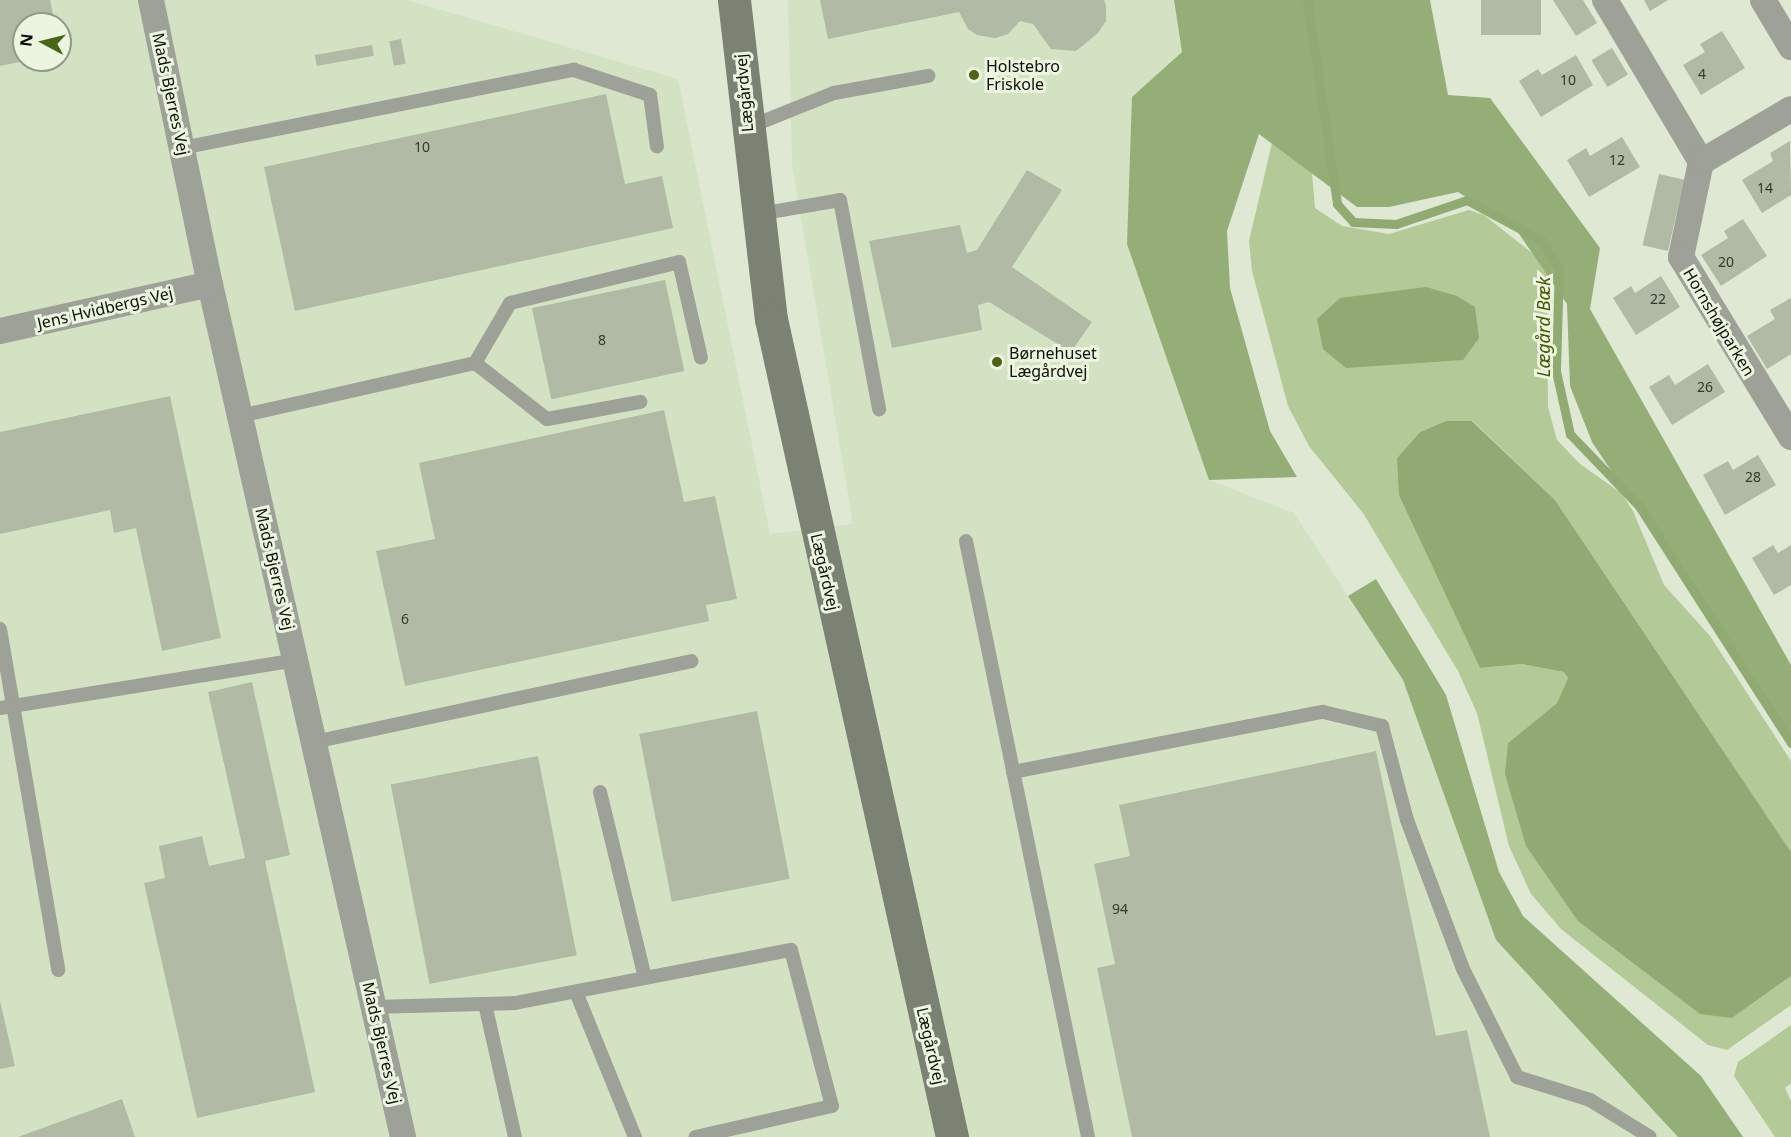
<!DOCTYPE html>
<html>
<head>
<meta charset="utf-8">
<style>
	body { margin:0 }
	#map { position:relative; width:1791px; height:1137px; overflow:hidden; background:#dee8d2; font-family:"Noto Sans",sans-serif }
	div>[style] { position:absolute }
	.built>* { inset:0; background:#d4e2c4 }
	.green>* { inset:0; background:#b3c997 }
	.forest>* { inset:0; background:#95ad77 }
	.water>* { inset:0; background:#91a973 }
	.stream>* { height:9px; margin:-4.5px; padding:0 4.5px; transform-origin:4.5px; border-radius:4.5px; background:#91a973 }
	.building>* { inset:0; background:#b0baa5; transform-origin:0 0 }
	.lane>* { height:14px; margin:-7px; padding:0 7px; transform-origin:7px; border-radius:7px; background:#9da198 }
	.street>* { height:26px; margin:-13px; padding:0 13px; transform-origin:13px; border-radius:13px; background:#9da198 }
	.secondary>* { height:33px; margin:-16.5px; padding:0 16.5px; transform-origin:16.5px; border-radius:16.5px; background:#7b8173 }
	.dots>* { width:16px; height:16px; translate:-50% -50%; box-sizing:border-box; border:3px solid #ebf5df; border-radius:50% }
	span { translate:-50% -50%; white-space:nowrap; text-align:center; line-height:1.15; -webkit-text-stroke:6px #ebf5df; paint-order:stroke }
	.number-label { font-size:14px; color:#34392e }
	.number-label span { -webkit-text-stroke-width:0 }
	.poi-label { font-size:16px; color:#0b0e07 }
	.left { translate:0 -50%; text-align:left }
	.street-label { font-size:16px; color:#0b0e07 }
	.water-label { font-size:18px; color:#405b05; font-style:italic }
	.north { position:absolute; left:12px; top:12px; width:60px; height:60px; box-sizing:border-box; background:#ebf5df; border:2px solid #919989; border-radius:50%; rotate:277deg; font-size:16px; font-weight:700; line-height:24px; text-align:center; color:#0b0e07 }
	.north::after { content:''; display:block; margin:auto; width:21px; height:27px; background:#496518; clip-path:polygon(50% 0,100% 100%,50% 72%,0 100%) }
</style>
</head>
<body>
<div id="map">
	<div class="built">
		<i style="clip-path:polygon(evenodd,0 0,407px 0,678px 79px,770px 534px,853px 524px,792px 164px,788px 0,1174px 0,1182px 52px,1132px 97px,1209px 480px,1294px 513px,1403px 680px,1496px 940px,1678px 1137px,0 1137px,0 0,24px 24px,60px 24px,60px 60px,24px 60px,24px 24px)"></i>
	</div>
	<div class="green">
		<i style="clip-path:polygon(1272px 143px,1312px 173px,1315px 208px,1342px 226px,1389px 234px,1469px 210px,1484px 215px,1532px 253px,1547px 274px,1548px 407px,1557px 440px,1580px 464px,1621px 493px,1633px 511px,1664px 585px,1710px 636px,1791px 761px,1791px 852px,1555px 500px,1473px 421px,1446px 421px,1420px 432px,1397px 458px,1480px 668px,1522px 664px,1564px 672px,1568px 678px,1557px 703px,1508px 743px,1732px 1018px,1791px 976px,1791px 1005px,1727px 1050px,1708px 1045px,1561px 929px,1531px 894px,1509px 846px,1477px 713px,1458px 671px,1363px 513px,1309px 446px,1288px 406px,1252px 271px,1249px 241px)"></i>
		<i style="clip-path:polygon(1791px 1025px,1791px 1083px,1785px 1088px,1791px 1101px,1791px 1137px,1775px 1137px,1734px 1076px,1738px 1062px)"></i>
	</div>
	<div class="forest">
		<i style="clip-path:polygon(1174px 0,1430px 0,1448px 95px,1490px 98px,1600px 248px,1590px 309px,1791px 665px,1791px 739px,1592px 442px,1570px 386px,1567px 304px,1515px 228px,1458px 192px,1389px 207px,1357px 207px,1259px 134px,1227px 231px,1230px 288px,1270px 431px,1297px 477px,1209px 480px,1127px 244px,1132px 97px,1182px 52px)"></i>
		<i style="clip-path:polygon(1376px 579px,1446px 695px,1499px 872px,1523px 916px,1701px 1076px,1743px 1137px,1678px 1137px,1496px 940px,1403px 680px,1348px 596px)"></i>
	</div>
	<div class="water">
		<i style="clip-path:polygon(1426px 287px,1457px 296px,1475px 307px,1479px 338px,1463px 360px,1346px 368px,1323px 349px,1317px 319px,1340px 298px)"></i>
		<i style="clip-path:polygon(1446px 421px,1472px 421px,1555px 500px,1791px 852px,1791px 976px,1732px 1018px,1700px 1014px,1578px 921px,1526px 846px,1505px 774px,1508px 743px,1557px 703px,1568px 678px,1564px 672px,1522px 664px,1480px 668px,1399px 495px,1397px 458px,1420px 432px)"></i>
	</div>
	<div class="stream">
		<i style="left:1307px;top:0;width:206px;rotate:81.6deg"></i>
		<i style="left:1337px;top:204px;width:24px;rotate:48deg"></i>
		<i style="left:1353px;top:222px;width:43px;rotate:2.7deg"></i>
		<i style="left:1396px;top:224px;width:75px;rotate:-18.7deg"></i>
		<i style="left:1467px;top:200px;width:84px;rotate:28.4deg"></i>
		<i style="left:1541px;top:240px;width:33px;rotate:57deg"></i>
		<i style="left:1559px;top:268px;width:103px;rotate:91.7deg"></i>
		<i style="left:1556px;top:371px;width:65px;rotate:77.5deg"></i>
		<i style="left:1570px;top:434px;width:100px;rotate:46.2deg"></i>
		<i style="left:1639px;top:506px;width:282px;rotate:57.3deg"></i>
	</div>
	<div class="building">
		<i style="clip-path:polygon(0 0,50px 0,55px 24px,24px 24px,24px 61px,0 66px)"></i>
		<i style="clip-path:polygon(820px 0,1104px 0,1106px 6px,1106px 21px,1098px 33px,1076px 51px,1051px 49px,1033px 24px,1020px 21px,1008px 34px,995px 38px,977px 35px,968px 29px,959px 12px,828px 39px)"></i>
		<i style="left:1481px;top:0;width:60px;height:35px"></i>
		<i style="clip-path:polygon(1553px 0,1583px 0,1597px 23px,1576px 36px)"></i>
		<i style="clip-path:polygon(1644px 0,1668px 0,1650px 11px)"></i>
		<i style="clip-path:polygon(1722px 31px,1745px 68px,1701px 95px,1683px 65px,1705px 52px,1700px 44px)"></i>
		<i style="left:401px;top:39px;width:25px;height:12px;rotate:79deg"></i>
		<i style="left:372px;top:45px;width:11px;height:58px;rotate:80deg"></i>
		<i style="left:1612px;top:48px;width:31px;height:24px;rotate:59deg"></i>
		<i style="clip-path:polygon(1576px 55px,1593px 85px,1541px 117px,1519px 81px,1538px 69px,1542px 75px)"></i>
		<i style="clip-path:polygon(606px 94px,625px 184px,662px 176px,673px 228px,295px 311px,264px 167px)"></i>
		<i style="clip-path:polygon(1622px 137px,1640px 167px,1589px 197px,1567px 160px,1586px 148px,1590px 156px)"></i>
		<i style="clip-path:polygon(1790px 141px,1791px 195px,1762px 213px,1742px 180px,1773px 161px,1770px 153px)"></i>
		<i style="clip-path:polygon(1027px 170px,1062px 190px,1012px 267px,1092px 322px,1071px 352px,989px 302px,978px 305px,982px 330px,892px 348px,869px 241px,960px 225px,967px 253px,977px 250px)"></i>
		<i style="left:1659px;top:174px;width:26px;height:73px;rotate:13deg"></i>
		<i style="clip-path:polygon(1743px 219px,1767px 256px,1721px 286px,1701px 255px,1728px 238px,1724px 231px)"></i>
		<i style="clip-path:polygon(1661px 276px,1680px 307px,1636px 335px,1613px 298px,1631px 286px,1635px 293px)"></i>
		<i style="left:665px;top:280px;width:93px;height:136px;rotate:78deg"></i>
		<i style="clip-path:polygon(1791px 298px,1791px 354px,1767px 369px,1747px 336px,1775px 319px,1770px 310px)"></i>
		<i style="clip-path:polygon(1708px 364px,1725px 392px,1672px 425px,1649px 387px,1669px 375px,1675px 385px)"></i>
		<i style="clip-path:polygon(170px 396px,221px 638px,162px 651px,136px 528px,114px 533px,110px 510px,0 534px,0 432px)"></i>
		<i style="clip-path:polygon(664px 410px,684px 502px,715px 496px,737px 599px,706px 605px,709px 621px,405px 686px,376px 551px,435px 539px,419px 463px)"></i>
		<i style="clip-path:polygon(1758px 455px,1776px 485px,1725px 515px,1703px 475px,1728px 461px,1733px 470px)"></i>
		<i style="clip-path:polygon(1773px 545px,1778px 553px,1791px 545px,1791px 585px,1774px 595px,1752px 558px)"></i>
		<i style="clip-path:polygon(252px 682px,290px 855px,265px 861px,315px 1092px,197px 1118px,144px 883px,165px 878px,159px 846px,202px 836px,209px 866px,245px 858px,208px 692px)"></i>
		<i style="left:757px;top:711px;width:171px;height:120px;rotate:79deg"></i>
		<i style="clip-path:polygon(1376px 751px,1436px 1036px,1467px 1030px,1490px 1137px,1132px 1137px,1097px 968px,1115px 964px,1094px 864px,1130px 856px,1119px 805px)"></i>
		<i style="left:538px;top:756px;width:203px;height:150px;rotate:79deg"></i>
		<i style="clip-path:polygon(0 1001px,15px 1066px,0 1069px)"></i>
		<i style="clip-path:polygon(122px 1099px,135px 1137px,18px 1137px)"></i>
	</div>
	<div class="lane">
		<i style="left:749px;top:127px;width:92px;rotate:-21.8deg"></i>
		<i style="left:834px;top:93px;width:96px;rotate:-10.3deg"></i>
		<i style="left:182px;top:148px;width:400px;rotate:-11.3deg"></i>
		<i style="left:574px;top:70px;width:80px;rotate:18.2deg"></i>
		<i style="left:650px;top:95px;width:52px;rotate:82.3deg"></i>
		<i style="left:759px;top:214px;width:82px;rotate:-9.8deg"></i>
		<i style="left:840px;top:200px;width:213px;rotate:79.4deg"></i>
		<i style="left:475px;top:363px;width:91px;rotate:37.9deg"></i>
		<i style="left:547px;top:419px;width:95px;rotate:-10.4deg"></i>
		<i style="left:240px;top:416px;width:241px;rotate:-12.7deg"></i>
		<i style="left:475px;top:363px;width:69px;rotate:-59.7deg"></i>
		<i style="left:510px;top:303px;width:174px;rotate:-13.6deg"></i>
		<i style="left:679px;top:262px;width:98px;rotate:77.1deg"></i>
		<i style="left:966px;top:541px;width:608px;rotate:78.43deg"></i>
		<i style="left:0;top:629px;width:346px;rotate:80.3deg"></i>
		<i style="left:0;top:708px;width:300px;rotate:-9.2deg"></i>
		<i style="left:314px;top:742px;width:386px;rotate:-12.1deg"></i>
		<i style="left:1013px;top:772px;width:316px;rotate:-11deg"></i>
		<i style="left:1323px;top:712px;width:61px;rotate:13.3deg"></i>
		<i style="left:1382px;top:726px;width:97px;rotate:75.1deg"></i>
		<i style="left:1407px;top:820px;width:159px;rotate:69.4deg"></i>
		<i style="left:1463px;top:969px;width:121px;rotate:63.4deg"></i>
		<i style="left:1517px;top:1077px;width:77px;rotate:17.5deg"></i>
		<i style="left:1590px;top:1100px;width:70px;rotate:31.7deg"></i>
		<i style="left:600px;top:792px;width:191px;rotate:76.4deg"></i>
		<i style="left:576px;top:992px;width:157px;rotate:67.9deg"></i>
		<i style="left:485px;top:1004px;width:136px;rotate:77.3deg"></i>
		<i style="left:374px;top:1007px;width:141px;rotate:-1.6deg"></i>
		<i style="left:515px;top:1003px;width:281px;rotate:-10.9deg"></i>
		<i style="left:791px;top:950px;width:161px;rotate:75.3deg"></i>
		<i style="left:832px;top:1106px;width:140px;rotate:167.2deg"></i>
	</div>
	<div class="street">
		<i style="left:151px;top:0;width:290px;rotate:78.3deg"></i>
		<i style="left:210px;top:284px;width:875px;rotate:77.25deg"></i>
		<i style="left:1605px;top:0;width:188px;rotate:59.3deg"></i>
		<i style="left:1701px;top:162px;width:97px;rotate:101.9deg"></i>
		<i style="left:1681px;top:257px;width:211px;rotate:58.6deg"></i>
		<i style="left:1763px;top:0;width:55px;rotate:59.2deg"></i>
		<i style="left:1701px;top:162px;width:104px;rotate:-30.5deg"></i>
		<i style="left:0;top:331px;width:215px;rotate:-12.6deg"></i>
	</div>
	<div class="secondary">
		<i style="left:734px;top:0;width:321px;rotate:83.4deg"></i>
		<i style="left:771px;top:319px;width:838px;rotate:77.52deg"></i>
	</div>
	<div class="dots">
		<i style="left:974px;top:75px;background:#496518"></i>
		<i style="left:997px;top:362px;background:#496518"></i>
	</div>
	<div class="number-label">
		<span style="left:1702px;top:74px">4</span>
		<span style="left:1568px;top:80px">10</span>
		<span style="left:422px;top:147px">10</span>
		<span style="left:1617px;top:160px">12</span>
		<span style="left:1765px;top:188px">14</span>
		<span style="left:1726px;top:262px">20</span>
		<span style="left:1658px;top:299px">22</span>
		<span style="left:602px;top:340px">8</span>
		<span style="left:1705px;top:387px">26</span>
		<span style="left:1753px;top:477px">28</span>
		<span style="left:405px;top:619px">6</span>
		<span style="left:1120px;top:909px">94</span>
	</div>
	<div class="poi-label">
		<span class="left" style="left:986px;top:75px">Holstebro<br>Friskole</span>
		<span class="left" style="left:1009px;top:362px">Børnehuset<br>Lægårdvej</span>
	</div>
	<div class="street-label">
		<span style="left:744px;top:93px;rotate:-95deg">Lægårdvej</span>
		<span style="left:171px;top:94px;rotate:78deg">Mads Bjerres Vej</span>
		<span style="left:105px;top:308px;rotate:-13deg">Jens Hvidbergs Vej</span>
		<span style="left:1719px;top:322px;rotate:59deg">Hornshøjparken</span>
		<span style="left:275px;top:569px;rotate:77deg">Mads Bjerres Vej</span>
		<span style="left:825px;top:572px;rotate:77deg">Lægårdvej</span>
		<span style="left:382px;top:1043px;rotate:77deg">Mads Bjerres Vej</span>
		<span style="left:931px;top:1046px;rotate:77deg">Lægårdvej</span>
	</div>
	<div class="water-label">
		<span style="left:1543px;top:327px;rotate:-90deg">Lægård Bæk</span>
	</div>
	<div class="north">N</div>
</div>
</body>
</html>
